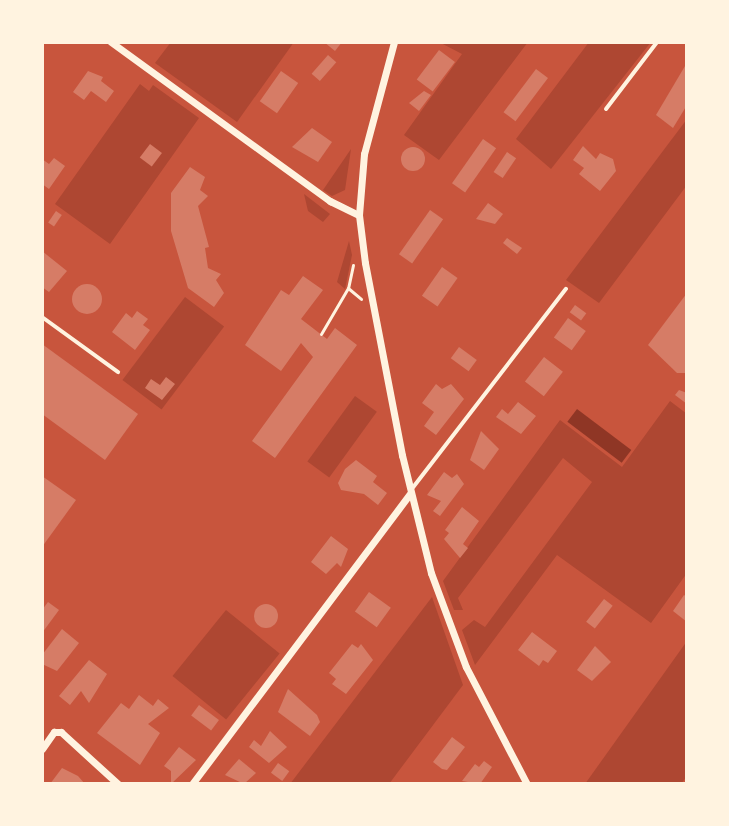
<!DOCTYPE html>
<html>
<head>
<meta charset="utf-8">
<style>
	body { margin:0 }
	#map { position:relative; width:729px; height:826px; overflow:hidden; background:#c8553d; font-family:"DejaVu Sans",sans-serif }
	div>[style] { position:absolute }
	.green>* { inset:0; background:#ae4732; transform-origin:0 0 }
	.water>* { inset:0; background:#8f3625; transform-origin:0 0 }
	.building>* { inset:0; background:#d67c66; transform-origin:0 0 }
	.round { border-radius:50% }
	.path>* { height:3px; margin:-1.5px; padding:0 1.5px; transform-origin:1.5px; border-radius:1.5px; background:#fff3e0 }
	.service>* { height:4px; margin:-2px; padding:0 2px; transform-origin:2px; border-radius:2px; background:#fff3e0 }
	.minor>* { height:7px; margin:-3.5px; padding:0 3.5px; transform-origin:3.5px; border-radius:3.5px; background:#fff3e0 }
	span { translate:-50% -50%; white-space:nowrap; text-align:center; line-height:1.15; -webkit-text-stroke:8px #fff3e0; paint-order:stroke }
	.frame { position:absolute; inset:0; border:44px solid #fff3e0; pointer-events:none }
</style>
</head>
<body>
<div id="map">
	<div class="green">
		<i style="clip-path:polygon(171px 42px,294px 42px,237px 122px,155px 63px)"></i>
		<i style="clip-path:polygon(439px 42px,528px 42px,439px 160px,404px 135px,462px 54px)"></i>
		<i style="clip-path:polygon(589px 42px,651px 42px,551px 169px,516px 139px)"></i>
		<i style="clip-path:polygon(140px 84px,149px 91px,153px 85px,199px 118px,110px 244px,55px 204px)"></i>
		<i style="clip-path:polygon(687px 119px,687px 185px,599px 303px,566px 280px)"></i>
		<i style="clip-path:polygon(351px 149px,345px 190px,332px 196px,323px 190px)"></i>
		<i style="clip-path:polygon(304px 194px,330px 214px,323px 222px,308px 211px)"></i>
		<i style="clip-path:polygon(349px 241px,352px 255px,345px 289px,337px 282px)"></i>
		<i style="left:185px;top:297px;width:49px;height:104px;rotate:37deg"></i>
		<i style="left:355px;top:396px;width:27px;height:81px;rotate:36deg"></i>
		<i style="clip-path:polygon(670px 401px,687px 414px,687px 573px,651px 623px,557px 555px,475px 665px,462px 630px,474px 620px,485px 627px,592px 482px,563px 458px,458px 598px,463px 610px,454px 610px,443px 581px,560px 420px,622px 467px)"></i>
		<i style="clip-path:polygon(432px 597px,463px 685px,389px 784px,290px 784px)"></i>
		<i style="left:226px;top:610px;width:69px;height:85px;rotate:39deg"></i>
		<i style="clip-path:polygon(687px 641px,687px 776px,681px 784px,585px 784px)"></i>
	</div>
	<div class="water">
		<i style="left:577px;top:409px;width:68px;height:16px;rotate:37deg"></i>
	</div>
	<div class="building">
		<i style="clip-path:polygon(324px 42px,342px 42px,335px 51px)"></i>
		<i style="left:439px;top:50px;width:20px;height:37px;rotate:37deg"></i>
		<i style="left:328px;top:55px;width:11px;height:25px;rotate:41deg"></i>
		<i style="clip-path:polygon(685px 66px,687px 105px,673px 128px,656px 115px)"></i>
		<i style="left:536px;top:69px;width:15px;height:54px;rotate:37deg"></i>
		<i style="clip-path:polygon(88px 71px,103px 77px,101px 81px,114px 91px,106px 102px,91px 91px,84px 100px,73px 92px)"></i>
		<i style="left:281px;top:71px;width:21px;height:37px;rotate:35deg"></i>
		<i style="clip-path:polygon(424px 91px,431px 95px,419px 111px,409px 103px)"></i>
		<i style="clip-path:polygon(312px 128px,332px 142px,318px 162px,292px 147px)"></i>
		<i style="left:483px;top:139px;width:16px;height:54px;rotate:35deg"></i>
		<i style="left:150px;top:144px;width:15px;height:17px;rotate:37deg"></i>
		<i style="clip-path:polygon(583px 146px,596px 159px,600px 153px,613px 159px,616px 171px,600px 191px,579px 174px,584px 168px,573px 160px)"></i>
		<i class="round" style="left:401px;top:147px;width:24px;height:24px"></i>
		<i style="left:507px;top:152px;width:11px;height:24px;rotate:34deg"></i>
		<i style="clip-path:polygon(54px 158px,65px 166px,49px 189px,42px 184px,42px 159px,49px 164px)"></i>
		<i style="clip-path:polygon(190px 167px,205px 177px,200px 190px,208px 196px,198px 206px,209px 247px,205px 248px,208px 268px,221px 274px,216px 280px,224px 293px,214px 307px,188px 288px,171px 231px,171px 193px)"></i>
		<i style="clip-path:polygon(488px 203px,503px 214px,495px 224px,476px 219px)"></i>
		<i style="left:430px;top:210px;width:16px;height:54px;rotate:35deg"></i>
		<i style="left:56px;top:211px;width:7px;height:14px;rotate:34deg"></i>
		<i style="clip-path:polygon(507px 238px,522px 248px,517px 254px,503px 243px)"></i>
		<i style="clip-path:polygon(42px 251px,67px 271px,49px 292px,42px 287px)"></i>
		<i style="left:442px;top:267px;width:19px;height:35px;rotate:35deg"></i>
		<i style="clip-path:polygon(303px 276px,323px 290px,301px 319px,327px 339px,335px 328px,357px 345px,275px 458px,252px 441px,313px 357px,301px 343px,281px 371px,245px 345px,281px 290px,289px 295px)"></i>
		<i class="round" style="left:72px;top:284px;width:30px;height:30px"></i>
		<i style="clip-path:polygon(687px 293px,687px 373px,677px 373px,648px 345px)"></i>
		<i style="left:575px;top:305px;width:14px;height:9px;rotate:36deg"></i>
		<i style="clip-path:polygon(137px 311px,148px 319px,143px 325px,150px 330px,135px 350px,112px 332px,126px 313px,132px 318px)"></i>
		<i style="left:568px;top:318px;width:22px;height:24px;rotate:36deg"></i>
		<i style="clip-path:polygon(42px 344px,138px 414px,105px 460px,42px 414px)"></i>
		<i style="left:459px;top:347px;width:22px;height:14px;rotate:36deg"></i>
		<i style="left:544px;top:357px;width:24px;height:31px;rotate:38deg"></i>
		<i style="clip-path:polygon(166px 377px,175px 384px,162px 400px,145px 388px,151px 379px,160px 385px)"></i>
		<i style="clip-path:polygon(436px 384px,442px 389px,451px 384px,464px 399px,436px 435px,424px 426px,434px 412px,422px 403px)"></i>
		<i style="clip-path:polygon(679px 390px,687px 393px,687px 404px,675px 395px)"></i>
		<i style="clip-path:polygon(518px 402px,536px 416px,521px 434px,496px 417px,502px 409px,508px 414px)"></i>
		<i style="clip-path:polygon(481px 431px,499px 449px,484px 470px,470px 460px)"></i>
		<i style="clip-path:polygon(356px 460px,377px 476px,373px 482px,387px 493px,378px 505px,364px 494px,341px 490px,338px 483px,345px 469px)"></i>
		<i style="clip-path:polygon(444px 472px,452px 478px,457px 474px,464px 484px,440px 516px,433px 511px,441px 501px,427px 495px)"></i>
		<i style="clip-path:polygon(42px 476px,76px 500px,42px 547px)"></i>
		<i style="clip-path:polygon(462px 507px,479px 521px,463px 544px,468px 548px,460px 558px,444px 539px,449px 533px,445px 530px)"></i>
		<i style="clip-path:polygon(331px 536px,348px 549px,341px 567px,337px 563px,326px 574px,311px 562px)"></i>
		<i style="left:369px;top:592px;width:27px;height:24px;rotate:36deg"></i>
		<i style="clip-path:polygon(684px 595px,687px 597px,687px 622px,673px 611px)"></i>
		<i style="left:604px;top:599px;width:11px;height:29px;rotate:38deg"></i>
		<i style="clip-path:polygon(48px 602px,59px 610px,42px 633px,42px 610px)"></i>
		<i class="round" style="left:254px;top:604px;width:24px;height:24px"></i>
		<i style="clip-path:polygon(62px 629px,79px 643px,57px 671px,42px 664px,42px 655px)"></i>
		<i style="clip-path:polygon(532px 632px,557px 651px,548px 663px,543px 660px,539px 666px,518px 650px)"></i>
		<i style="clip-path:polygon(352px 644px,358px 648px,361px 644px,373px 660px,346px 694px,332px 684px,336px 679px,329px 673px)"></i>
		<i style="clip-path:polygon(595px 646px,611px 662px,592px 681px,577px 670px)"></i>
		<i style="clip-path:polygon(89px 660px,107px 674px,89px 703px,81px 691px,70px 705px,59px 696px)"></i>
		<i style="clip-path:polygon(288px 689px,317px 715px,320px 722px,310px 736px,278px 712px)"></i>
		<i style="clip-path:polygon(139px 695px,153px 706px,158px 699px,169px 708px,148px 724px,160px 733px,140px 765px,97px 733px,121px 703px,129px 709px)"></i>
		<i style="left:199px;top:705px;width:25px;height:13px;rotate:37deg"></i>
		<i style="clip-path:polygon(270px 731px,287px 747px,269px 763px,249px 747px,254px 740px,261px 746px)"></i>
		<i style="clip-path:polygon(452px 737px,465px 747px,447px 770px,442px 769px,433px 762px)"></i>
		<i style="clip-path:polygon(179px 747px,196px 760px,171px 784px,171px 771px,164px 766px)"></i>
		<i style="clip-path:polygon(239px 759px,256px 773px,244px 784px,225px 775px)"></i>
		<i style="clip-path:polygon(484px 761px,492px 767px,480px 784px,462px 781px,475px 764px,479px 767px)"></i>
		<i style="left:278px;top:763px;width:14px;height:12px;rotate:36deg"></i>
		<i style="clip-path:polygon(62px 768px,78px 776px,85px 784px,50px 784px)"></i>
	</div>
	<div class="path">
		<i style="left:353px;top:265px;width:24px;rotate:102deg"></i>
		<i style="left:348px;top:288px;width:17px;rotate:40deg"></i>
		<i style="left:321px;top:334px;width:53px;rotate:-59.6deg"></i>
	</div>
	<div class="service">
		<i style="left:606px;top:109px;width:84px;rotate:-52.7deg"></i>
		<i style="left:42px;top:317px;width:94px;rotate:35.9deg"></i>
		<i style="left:411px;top:490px;width:254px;rotate:-52.4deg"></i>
	</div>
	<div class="minor">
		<i style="left:111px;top:42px;width:271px;rotate:36deg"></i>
		<i style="left:330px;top:201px;width:32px;rotate:26deg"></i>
		<i style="left:394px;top:42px;width:116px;rotate:105deg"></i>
		<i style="left:364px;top:154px;width:61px;rotate:94.7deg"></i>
		<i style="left:359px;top:215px;width:48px;rotate:82.9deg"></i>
		<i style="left:365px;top:263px;width:196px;rotate:79.1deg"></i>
		<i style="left:402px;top:455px;width:122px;rotate:76.2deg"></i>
		<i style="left:431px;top:573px;width:100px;rotate:69.6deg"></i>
		<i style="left:466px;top:667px;width:132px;rotate:62.5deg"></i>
		<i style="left:42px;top:749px;width:21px;rotate:-55deg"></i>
		<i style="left:54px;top:732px;width:7px"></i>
		<i style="left:61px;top:732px;width:77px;rotate:42.4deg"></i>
		<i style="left:192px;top:784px;width:363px;rotate:-53.1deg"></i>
	</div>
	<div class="frame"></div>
</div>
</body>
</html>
